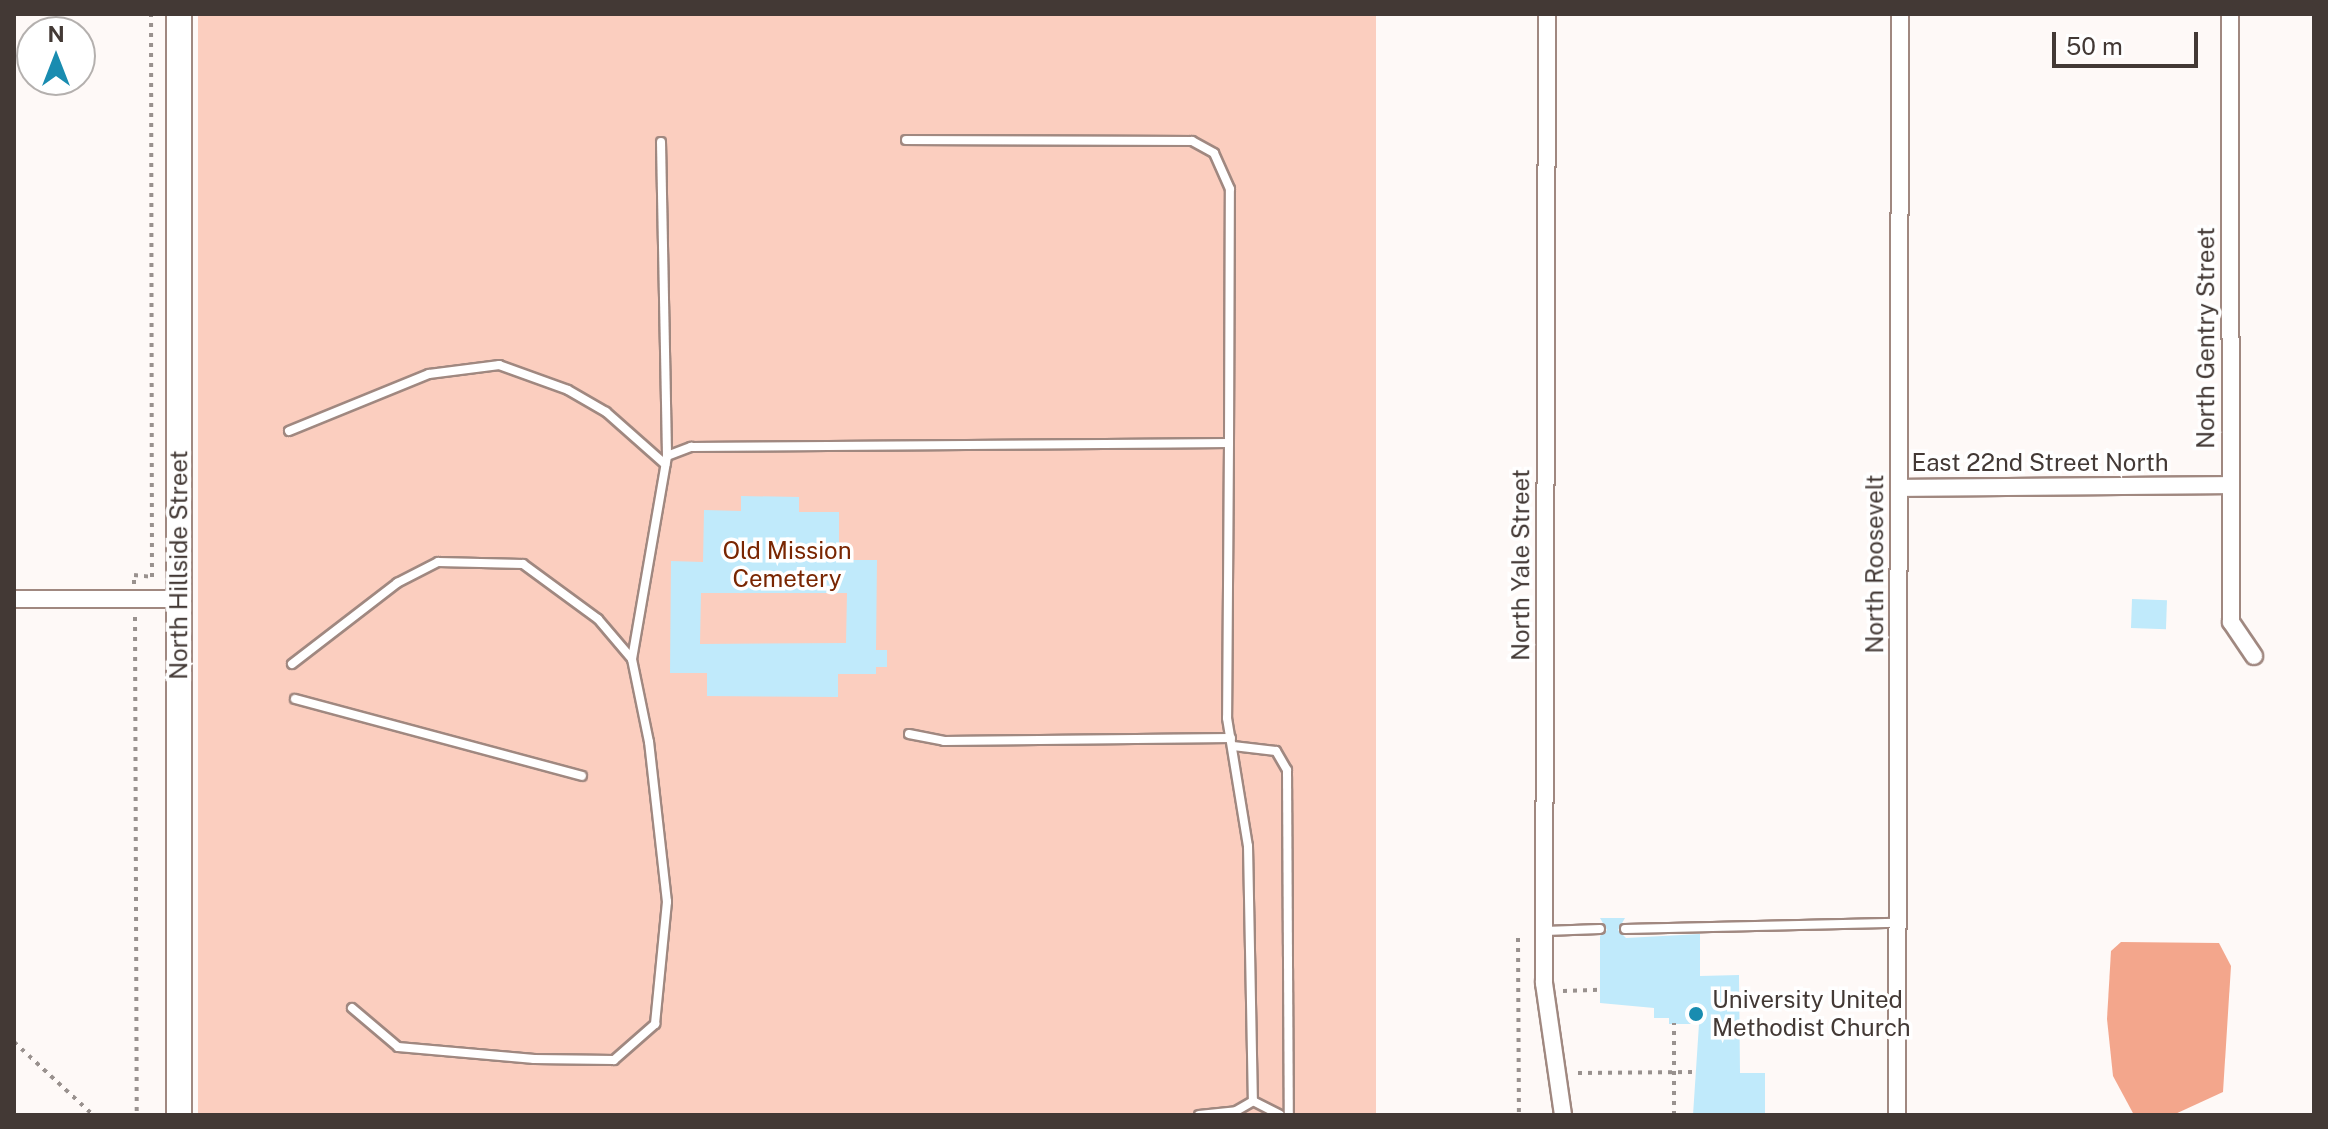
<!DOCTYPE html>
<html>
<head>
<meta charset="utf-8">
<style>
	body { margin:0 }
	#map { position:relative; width:2328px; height:1129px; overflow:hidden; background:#fef9f7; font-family:"Public Sans",sans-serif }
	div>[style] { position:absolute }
	.green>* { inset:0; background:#fbcebf; transform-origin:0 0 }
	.water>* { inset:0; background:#f3a68c }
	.building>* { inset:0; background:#c0eafb; transform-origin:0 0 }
	.path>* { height:4px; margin-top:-2px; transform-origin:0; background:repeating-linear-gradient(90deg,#99918e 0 4px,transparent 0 10px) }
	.roads { filter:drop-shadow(2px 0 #a08880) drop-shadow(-2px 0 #a08880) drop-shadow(0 2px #a08880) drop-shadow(0 -2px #a08880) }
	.lane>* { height:8px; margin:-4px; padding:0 4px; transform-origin:4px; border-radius:4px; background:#fff }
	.street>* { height:16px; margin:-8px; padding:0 8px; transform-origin:8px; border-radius:8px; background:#fff }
	.secondary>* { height:24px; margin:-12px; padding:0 12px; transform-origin:12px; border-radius:12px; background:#fff }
	.dots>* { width:22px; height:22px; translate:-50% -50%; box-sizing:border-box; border:4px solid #fff; border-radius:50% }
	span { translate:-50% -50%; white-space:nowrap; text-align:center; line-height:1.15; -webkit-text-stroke:7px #fff; paint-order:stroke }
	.street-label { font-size:24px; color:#433935 }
	.park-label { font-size:24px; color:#792602 }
	.poi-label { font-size:24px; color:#433935 }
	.left { translate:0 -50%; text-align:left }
	.frame { position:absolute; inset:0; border:16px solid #433935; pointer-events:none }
	.north { position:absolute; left:16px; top:16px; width:80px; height:80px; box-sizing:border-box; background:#fff; border:2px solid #b4b0ae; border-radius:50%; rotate:0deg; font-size:22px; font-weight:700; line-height:32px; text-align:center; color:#433935 }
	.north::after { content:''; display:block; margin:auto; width:28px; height:36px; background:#198cb0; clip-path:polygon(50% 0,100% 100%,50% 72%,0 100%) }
	.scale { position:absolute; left:2052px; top:32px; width:146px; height:36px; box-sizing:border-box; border:4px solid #433935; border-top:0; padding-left:10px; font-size:24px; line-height:28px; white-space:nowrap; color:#433935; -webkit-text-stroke:6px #fff; paint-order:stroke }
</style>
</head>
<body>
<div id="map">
	<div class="green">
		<i style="left:198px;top:14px;width:1178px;height:1101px"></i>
	</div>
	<div class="water">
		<i style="clip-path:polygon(2121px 942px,2219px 943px,2231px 966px,2223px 1092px,2173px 1115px,2134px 1115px,2113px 1076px,2107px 1019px,2111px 951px)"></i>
	</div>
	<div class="building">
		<i style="clip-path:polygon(evenodd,741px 496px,799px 497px,799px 512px,839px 512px,839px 560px,877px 560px,876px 650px,887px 650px,887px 667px,876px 667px,876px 674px,838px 674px,838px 697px,707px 696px,707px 673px,670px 673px,671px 561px,703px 562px,704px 510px,741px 511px,741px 496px,701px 593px,847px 593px,846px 643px,700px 644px,701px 593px)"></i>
		<i style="left:2132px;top:599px;width:35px;height:29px;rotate:2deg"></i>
		<i style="clip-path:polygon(1600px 918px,1625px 918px,1618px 930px,1626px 938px,1700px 934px,1700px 976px,1739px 975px,1740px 1073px,1765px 1073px,1765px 1114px,1693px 1115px,1699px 1024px,1669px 1024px,1669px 1018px,1654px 1018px,1654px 1008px,1600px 1003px,1600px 936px,1607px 930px)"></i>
	</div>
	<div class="path">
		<i style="left:134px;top:584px;width:9px;rotate:-90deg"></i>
		<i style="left:134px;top:575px;width:18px;rotate:6deg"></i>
		<i style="left:152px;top:577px;width:563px;rotate:-90.1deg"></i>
		<i style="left:135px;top:617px;width:498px;rotate:89.8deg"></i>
		<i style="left:1518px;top:938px;width:177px;rotate:89.7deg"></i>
		<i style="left:1563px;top:991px;width:37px;rotate:-2deg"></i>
		<i style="left:14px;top:1042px;width:108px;rotate:42.7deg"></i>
		<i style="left:1578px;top:1073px;width:115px;rotate:-0.5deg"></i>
		<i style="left:1674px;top:1115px;width:92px;rotate:-90deg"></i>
	</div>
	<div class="roads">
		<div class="lane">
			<i style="left:661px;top:142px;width:314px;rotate:88.9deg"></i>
			<i style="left:289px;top:431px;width:151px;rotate:-22.2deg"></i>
			<i style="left:429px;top:374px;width:71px;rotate:-7.3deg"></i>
			<i style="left:499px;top:365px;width:73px;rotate:19.9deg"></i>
			<i style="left:568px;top:390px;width:44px;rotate:30.1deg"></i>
			<i style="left:606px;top:412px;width:79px;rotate:41.4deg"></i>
			<i style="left:1229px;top:443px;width:275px;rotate:90.4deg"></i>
			<i style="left:1227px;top:718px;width:130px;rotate:80.7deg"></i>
			<i style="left:1248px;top:846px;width:255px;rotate:88.9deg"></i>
			<i style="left:1253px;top:1101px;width:30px;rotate:27deg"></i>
			<i style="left:292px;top:664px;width:133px;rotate:-37.6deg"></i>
			<i style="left:397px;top:583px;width:46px;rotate:-27.1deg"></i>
			<i style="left:438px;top:562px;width:85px;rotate:1.3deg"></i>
			<i style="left:523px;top:564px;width:93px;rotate:36.3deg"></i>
			<i style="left:598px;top:619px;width:52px;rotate:49.6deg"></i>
			<i style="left:295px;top:699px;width:297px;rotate:15deg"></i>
			<i style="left:909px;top:734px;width:36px;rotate:11deg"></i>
			<i style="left:944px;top:741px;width:287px;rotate:-0.6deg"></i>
			<i style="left:1233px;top:746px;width:43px;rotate:6.6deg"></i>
			<i style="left:1276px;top:751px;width:22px;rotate:60deg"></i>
			<i style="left:1287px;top:770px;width:345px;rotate:89.7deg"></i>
			<i style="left:1625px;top:929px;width:272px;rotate:-1.3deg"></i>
			<i style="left:1545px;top:931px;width:55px;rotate:-2.1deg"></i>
			<i style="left:352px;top:1008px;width:60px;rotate:40.3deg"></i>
			<i style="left:398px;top:1047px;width:137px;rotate:5deg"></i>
			<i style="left:534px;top:1059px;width:80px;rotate:0.7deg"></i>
			<i style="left:614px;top:1060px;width:55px;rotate:-41.3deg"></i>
			<i style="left:655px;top:1024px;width:123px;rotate:-84.4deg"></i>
			<i style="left:667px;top:902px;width:161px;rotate:-96.4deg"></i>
			<i style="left:649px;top:742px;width:85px;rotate:-101.6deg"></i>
			<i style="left:632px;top:659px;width:206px;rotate:-80.2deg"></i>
			<i style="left:667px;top:456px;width:26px;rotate:-21deg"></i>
			<i style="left:691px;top:447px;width:538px;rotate:-0.43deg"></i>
			<i style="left:1229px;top:443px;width:254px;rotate:-89.8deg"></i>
			<i style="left:1230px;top:189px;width:39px;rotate:-114deg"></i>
			<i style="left:1214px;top:153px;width:25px;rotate:-151deg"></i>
			<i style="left:1192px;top:141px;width:286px;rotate:-179.8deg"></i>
			<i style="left:1199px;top:1115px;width:37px;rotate:-6deg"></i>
			<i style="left:1236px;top:1111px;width:20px;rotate:-30deg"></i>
		</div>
		<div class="street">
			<i style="left:1547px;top:14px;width:969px;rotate:90.18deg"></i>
			<i style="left:1544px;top:983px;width:133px;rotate:81.8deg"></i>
			<i style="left:2230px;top:14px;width:608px;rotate:89.91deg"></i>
			<i style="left:2231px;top:622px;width:41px;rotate:55.9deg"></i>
			<i style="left:1899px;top:488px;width:331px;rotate:-0.5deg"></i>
			<i style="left:14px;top:599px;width:165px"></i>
			<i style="left:1897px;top:1115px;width:1101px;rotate:-89.84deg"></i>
		</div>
		<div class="secondary">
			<i style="left:179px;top:1115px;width:1101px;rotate:-90deg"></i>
		</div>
	</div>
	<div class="dots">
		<i style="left:1696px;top:1014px;background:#198cb0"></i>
	</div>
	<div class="street-label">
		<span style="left:2206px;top:338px;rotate:-90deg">North Gentry Street</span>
		<span style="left:2040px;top:463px">East 22nd Street North</span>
		<span style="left:1875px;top:564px;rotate:-90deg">North Roosevelt</span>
		<span style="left:179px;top:565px;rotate:-90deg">North Hillside Street</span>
		<span style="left:1521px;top:565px;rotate:-90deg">North Yale Street</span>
	</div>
	<div class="park-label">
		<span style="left:787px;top:565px">Old Mission<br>Cemetery</span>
	</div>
	<div class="poi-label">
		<span class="left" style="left:1712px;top:1014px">University United<br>Methodist Church</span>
	</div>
	<div class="frame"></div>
	<div class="north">N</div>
	<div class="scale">50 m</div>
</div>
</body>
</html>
